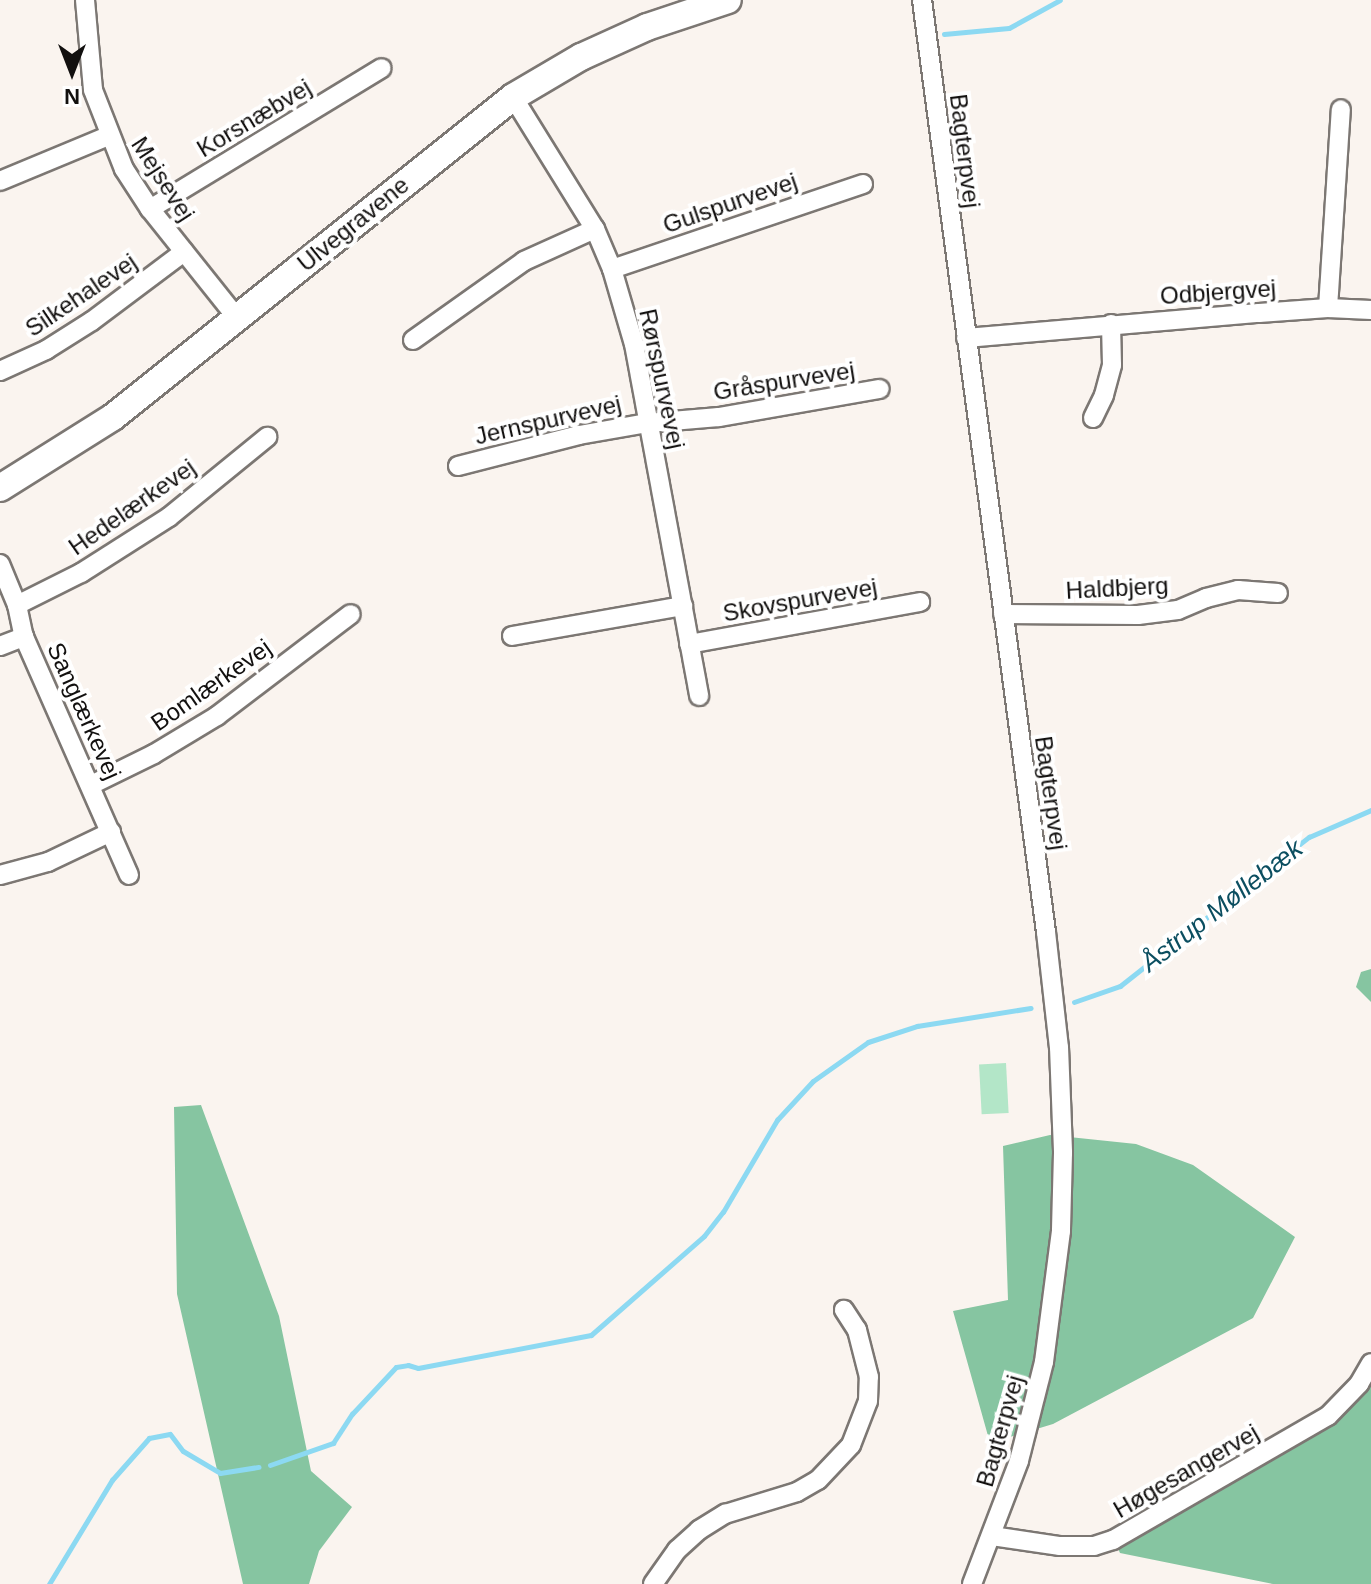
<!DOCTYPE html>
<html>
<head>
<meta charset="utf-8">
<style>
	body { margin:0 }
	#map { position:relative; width:1371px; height:1584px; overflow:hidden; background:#faf4ef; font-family:Arial,sans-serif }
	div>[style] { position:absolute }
	.green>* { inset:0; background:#b3e6c8; transform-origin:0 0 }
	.forest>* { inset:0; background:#86c5a1 }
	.stream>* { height:5px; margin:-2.5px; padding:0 2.5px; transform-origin:2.5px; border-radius:2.5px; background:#8cd9f2 }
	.roads { filter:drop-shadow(2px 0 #7c7773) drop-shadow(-2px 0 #7c7773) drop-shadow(0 2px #7c7773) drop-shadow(0 -2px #7c7773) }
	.street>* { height:18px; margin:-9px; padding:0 9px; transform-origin:9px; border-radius:9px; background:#fff }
	.secondary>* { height:26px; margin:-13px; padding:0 13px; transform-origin:13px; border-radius:13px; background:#fff }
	span { translate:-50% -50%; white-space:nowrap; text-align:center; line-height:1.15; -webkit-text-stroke:8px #fff; paint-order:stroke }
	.street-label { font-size:24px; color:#12100f }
	.water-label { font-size:26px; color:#0b4e60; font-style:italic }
	.north { position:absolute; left:32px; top:32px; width:80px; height:80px; -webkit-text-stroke:6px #fff; paint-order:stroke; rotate:180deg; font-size:22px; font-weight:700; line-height:32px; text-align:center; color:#12100f }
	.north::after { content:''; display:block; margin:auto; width:28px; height:36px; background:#12100f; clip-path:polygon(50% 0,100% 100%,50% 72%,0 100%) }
</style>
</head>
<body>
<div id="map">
	<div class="green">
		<i style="left:1006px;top:1063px;width:50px;height:27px;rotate:87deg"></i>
	</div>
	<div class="forest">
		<i style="clip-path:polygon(1371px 969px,1371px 1002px,1356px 987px,1361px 972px)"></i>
		<i style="clip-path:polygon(201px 1105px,279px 1316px,311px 1471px,352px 1507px,319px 1551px,309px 1584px,243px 1584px,177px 1294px,174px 1107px)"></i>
		<i style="clip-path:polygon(1050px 1135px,1136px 1144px,1193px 1165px,1295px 1237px,1253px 1318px,1053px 1424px,990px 1443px,953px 1311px,1008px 1300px,1003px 1146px)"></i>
		<i style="clip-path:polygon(1371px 1376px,1371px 1584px,1273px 1584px,1120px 1553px,1116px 1544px,1328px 1426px)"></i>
	</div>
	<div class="stream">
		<i style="left:944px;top:34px;width:65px;rotate:-5.3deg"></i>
		<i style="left:1009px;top:28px;width:58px;rotate:-28.8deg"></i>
		<i style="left:1074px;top:1002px;width:49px;rotate:-19.2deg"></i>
		<i style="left:1120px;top:986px;width:241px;rotate:-38.3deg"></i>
		<i style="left:1309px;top:837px;width:68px;rotate:-23.5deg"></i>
		<i style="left:270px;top:1465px;width:67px;rotate:-19.2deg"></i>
		<i style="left:333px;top:1443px;width:35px;rotate:-57deg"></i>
		<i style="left:352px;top:1414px;width:64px;rotate:-46.9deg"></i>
		<i style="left:396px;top:1367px;width:12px;rotate:-9deg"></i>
		<i style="left:408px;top:1365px;width:10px;rotate:17deg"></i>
		<i style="left:418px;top:1368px;width:176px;rotate:-10.8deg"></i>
		<i style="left:591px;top:1335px;width:150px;rotate:-41.2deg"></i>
		<i style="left:704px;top:1236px;width:31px;rotate:-52deg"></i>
		<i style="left:723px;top:1212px;width:107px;rotate:-59.6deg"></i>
		<i style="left:777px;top:1120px;width:53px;rotate:-47.3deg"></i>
		<i style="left:813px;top:1081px;width:67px;rotate:-35.3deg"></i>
		<i style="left:868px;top:1042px;width:52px;rotate:-18.1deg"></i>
		<i style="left:917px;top:1026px;width:115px;rotate:-9deg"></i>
		<i style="left:49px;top:1584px;width:122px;rotate:-58.8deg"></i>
		<i style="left:112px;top:1480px;width:56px;rotate:-48.6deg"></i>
		<i style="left:149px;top:1438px;width:21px;rotate:-11deg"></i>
		<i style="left:170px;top:1434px;width:21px;rotate:53deg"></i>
		<i style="left:183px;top:1451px;width:43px;rotate:30.7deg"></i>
		<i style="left:220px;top:1473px;width:39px;rotate:-9deg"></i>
	</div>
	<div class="roads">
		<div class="street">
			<i style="left:85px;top:0;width:90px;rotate:84.9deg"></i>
			<i style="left:93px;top:90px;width:85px;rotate:68.6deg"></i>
			<i style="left:124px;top:169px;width:48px;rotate:57deg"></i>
			<i style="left:150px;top:209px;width:139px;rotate:51.4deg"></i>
			<i style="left:922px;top:0;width:940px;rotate:82.42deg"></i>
			<i style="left:1046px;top:932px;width:116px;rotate:83.6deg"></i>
			<i style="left:1059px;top:1047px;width:106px;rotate:87.8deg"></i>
			<i style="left:1063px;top:1153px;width:78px;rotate:91.5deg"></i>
			<i style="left:1061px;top:1231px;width:132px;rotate:97.4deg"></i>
			<i style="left:1044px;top:1362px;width:102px;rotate:104.2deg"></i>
			<i style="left:1019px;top:1461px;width:132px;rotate:110.9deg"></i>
			<i style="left:513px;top:97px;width:155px;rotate:58.2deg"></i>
			<i style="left:595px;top:229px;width:43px;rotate:67deg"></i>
			<i style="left:612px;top:269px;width:78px;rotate:73.7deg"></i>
			<i style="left:634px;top:344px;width:358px;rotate:79.5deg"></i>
			<i style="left:0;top:181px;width:117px;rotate:-22.6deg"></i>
			<i style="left:150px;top:209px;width:271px;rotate:-31.3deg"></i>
			<i style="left:612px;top:269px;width:265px;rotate:-18.7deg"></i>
			<i style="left:1328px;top:308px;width:199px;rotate:-86.3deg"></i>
			<i style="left:966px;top:338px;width:294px;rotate:-4.9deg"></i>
			<i style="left:1259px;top:313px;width:69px;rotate:-4.1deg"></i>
			<i style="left:1328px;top:308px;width:43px;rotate:2.7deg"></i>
			<i style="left:413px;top:340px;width:136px;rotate:-35.4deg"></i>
			<i style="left:524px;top:261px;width:78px;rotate:-24.3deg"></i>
			<i style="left:0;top:371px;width:51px;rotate:-24.5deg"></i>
			<i style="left:46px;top:350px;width:54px;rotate:-32.2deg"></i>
			<i style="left:92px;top:321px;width:115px;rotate:-36.9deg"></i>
			<i style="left:1093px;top:418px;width:25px;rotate:-64deg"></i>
			<i style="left:1104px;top:395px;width:31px;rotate:-75deg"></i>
			<i style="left:1112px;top:365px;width:41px;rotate:-91.4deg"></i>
			<i style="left:458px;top:466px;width:125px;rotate:-14.4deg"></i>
			<i style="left:579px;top:435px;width:70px;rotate:-9.9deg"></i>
			<i style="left:648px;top:423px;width:71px;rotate:-4.8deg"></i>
			<i style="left:719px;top:417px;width:163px;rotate:-9.9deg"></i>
			<i style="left:0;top:564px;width:44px;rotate:67.5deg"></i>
			<i style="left:17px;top:605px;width:33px;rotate:78deg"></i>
			<i style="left:24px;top:637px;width:260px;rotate:66.2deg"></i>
			<i style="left:17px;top:605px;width:72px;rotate:-26.6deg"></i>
			<i style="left:81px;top:573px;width:104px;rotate:-32.5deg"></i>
			<i style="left:169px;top:517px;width:127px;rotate:-39.2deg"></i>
			<i style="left:1003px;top:614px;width:135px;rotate:0.4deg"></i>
			<i style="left:1138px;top:615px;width:40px;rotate:-7.1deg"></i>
			<i style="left:1178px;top:610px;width:30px;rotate:-23deg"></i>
			<i style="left:1206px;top:598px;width:33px;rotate:-14deg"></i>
			<i style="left:1238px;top:590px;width:40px;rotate:4.3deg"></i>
			<i style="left:512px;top:636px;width:174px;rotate:-10deg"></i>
			<i style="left:689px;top:644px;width:235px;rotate:-10.3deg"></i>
			<i style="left:0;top:646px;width:26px;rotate:-21deg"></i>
			<i style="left:91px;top:785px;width:70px;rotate:-26.2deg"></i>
			<i style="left:154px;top:754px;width:74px;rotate:-31.1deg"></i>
			<i style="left:217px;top:716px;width:168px;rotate:-37.3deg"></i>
			<i style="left:0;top:875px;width:50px;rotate:-15.2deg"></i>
			<i style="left:48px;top:862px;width:70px;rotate:-25.5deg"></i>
			<i style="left:992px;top:1536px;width:69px;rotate:8.4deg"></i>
			<i style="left:1060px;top:1546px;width:34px"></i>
			<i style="left:1094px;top:1546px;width:20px;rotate:-18deg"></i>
			<i style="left:1113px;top:1540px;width:248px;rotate:-30deg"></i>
			<i style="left:1328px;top:1416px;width:45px;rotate:-45.9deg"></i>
			<i style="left:1359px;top:1384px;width:24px;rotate:-60deg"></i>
			<i style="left:653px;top:1584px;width:42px;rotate:-54.8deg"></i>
			<i style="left:677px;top:1550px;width:30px;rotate:-42deg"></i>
			<i style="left:699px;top:1530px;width:31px;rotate:-32deg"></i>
			<i style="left:725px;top:1514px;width:75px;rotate:-17deg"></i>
			<i style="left:797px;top:1492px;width:24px;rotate:-30deg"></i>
			<i style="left:818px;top:1480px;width:48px;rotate:-46.7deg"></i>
			<i style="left:851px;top:1445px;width:47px;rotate:-68.9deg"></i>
			<i style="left:868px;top:1401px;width:24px;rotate:-88deg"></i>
			<i style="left:869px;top:1377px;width:49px;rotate:-104.3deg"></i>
			<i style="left:857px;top:1330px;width:24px;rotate:-123deg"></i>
		</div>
		<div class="secondary">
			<i style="left:0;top:488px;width:133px;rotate:-32.1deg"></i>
			<i style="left:113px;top:417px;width:512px;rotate:-38.66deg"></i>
			<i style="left:513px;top:97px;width:79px;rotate:-30.5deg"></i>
			<i style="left:581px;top:57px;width:72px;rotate:-24.4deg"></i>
			<i style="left:647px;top:27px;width:85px;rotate:-18.4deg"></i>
		</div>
	</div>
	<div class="street-label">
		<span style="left:254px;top:118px;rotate:-31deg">Korsnæbvej</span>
		<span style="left:965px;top:151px;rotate:83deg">Bagterpvej</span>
		<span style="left:163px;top:179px;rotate:57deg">Mejsevej</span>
		<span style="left:730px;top:203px;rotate:-19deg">Gulspurvevej</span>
		<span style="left:353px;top:224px;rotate:-39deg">Ulvegravene</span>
		<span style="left:1218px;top:292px;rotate:-4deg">Odbjergvej</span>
		<span style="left:81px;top:295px;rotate:-34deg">Silkehalevej</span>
		<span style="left:662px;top:379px;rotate:78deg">Rørspurvevej</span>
		<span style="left:784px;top:381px;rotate:-9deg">Gråspurvevej</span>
		<span style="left:548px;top:420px;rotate:-13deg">Jernspurvevej</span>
		<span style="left:132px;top:507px;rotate:-35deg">Hedelærkevej</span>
		<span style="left:1117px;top:588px;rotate:-3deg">Haldbjerg</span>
		<span style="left:800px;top:600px;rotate:-10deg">Skovspurvevej</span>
		<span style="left:211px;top:685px;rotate:-35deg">Bomlærkevej</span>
		<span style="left:84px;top:711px;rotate:66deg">Sanglærkevej</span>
		<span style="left:1051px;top:793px;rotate:82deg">Bagterpvej</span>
		<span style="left:1000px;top:1431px;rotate:-74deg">Bagterpvej</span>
		<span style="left:1186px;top:1471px;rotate:-30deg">Høgesangervej</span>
	</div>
	<div class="water-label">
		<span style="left:1222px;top:906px;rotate:-38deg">Åstrup Møllebæk</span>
	</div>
	<div class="north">N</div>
</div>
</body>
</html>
